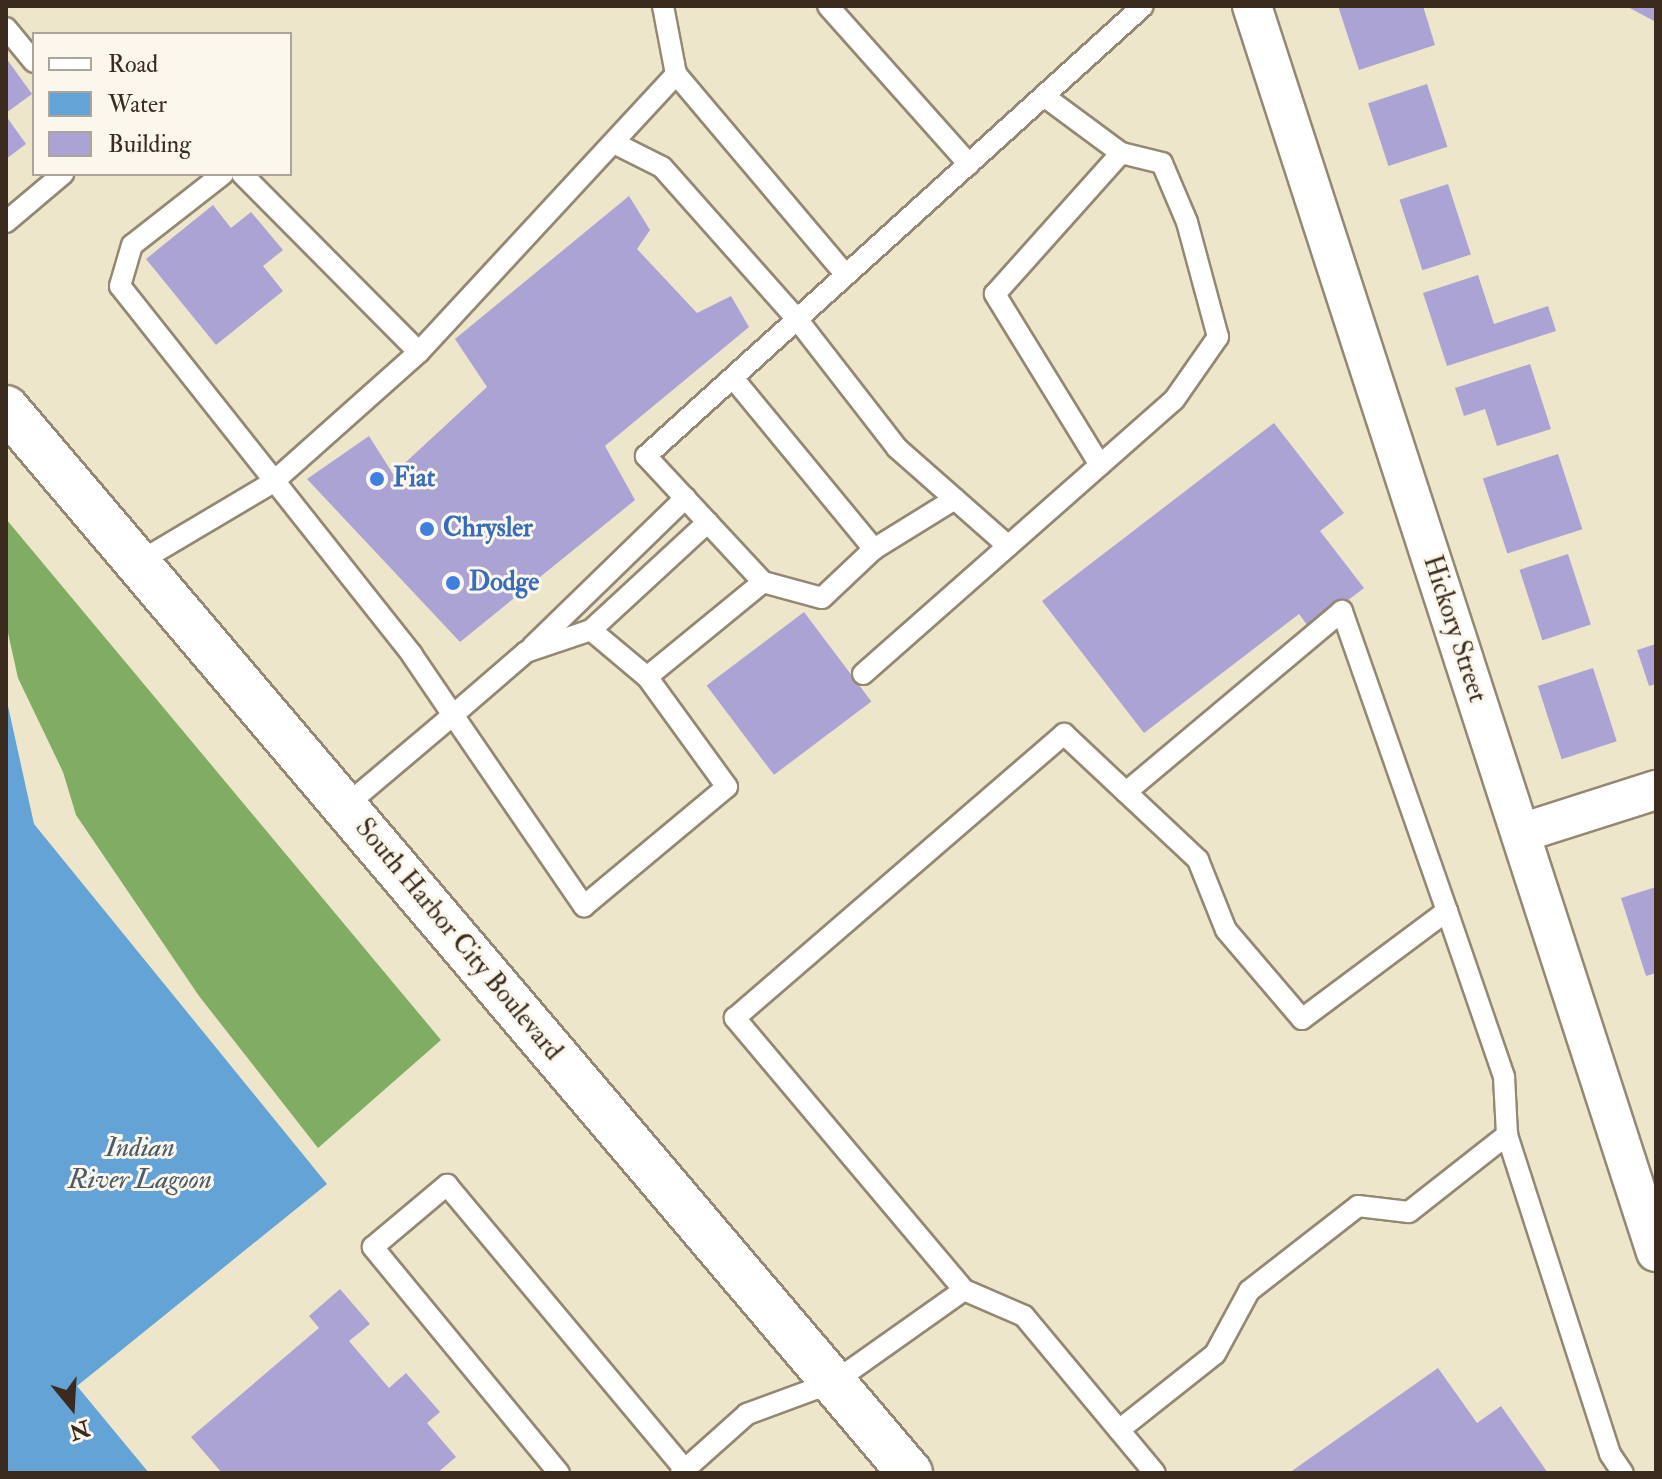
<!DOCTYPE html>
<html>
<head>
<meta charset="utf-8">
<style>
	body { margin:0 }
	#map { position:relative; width:1662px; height:1479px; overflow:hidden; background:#ede6ca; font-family:"IM FELL Double Pica",serif }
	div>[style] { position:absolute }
	.forest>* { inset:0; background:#80ac64 }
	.water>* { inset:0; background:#63a3d6 }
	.building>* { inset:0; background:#aca3d5; transform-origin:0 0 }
	.roads { filter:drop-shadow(2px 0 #948874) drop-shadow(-2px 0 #948874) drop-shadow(0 2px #948874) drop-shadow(0 -2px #948874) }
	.service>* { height:20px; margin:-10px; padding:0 10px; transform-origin:10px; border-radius:10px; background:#fff }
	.minor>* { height:38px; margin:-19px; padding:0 19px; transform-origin:19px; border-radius:19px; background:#fff }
	.primary>* { height:44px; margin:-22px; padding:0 22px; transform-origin:22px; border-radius:22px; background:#fff }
	.dots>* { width:22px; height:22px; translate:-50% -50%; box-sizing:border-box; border:4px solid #fbf7ec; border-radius:50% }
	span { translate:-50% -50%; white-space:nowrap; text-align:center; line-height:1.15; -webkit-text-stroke:6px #fbf7ec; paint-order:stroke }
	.shop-label { font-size:26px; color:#366cbe; font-weight:700 }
	.left { translate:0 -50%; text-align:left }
	.street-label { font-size:26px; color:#3b2a1e }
	.water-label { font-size:28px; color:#4b5a68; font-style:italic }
	.frame { position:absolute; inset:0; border:8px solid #3b2a1e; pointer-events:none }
	.legend { position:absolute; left:32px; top:32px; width:260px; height:144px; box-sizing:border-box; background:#fbf7ec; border:2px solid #aea59a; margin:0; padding:10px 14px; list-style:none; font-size:24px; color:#3b2a1e }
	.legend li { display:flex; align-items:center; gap:16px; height:40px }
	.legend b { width:40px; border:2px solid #aea59a }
	.north { position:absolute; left:32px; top:1367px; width:80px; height:80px; -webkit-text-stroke:6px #fbf7ec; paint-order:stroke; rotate:162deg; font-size:22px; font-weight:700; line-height:32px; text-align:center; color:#3b2a1e }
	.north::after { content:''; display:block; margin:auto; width:28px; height:36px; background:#3b2a1e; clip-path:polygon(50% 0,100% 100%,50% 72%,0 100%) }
</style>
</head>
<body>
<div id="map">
	<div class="forest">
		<i style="clip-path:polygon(6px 519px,441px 1040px,318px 1148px,199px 996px,76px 815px,63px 772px,18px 678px,6px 624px)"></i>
	</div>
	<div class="water">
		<i style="clip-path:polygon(6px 697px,34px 824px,327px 1184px,77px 1386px,149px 1473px,6px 1473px)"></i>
	</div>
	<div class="building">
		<i style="clip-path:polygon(1338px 6px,1423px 6px,1435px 45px,1359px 70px)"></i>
		<i style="clip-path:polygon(1626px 6px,1656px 6px,1656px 22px)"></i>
		<i style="clip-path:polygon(6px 58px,32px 94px,6px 113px)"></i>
		<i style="left:1427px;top:84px;width:66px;height:62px;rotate:72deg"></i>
		<i style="clip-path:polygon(6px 116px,26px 144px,6px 159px)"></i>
		<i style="left:1448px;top:184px;width:74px;height:51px;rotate:72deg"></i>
		<i style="clip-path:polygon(629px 196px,650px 230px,637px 249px,697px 313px,731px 296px,749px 327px,605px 446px,635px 500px,460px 642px,307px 479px,369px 436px,393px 474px,487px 387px,455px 339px)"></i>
		<i style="clip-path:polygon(213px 205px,231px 228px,251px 212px,283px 250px,263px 266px,283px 291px,216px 345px,146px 259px)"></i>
		<i style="clip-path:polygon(1478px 275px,1494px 324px,1548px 306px,1556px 331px,1447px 366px,1423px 293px)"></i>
		<i style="clip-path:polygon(1530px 364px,1551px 429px,1497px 446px,1485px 409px,1464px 416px,1455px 388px)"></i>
		<i style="clip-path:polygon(1274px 423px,1344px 513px,1320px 531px,1364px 588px,1310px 629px,1299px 614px,1144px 733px,1042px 601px)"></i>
		<i style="left:1558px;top:454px;width:79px;height:79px;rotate:72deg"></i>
		<i style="left:1568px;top:554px;width:74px;height:51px;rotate:72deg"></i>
		<i style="left:804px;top:612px;width:112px;height:122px;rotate:53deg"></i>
		<i style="clip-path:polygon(1656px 644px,1656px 684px,1649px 686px,1637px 650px)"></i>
		<i style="left:1593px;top:668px;width:77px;height:58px;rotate:72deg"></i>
		<i style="clip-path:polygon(1656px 887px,1656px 973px,1646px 976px,1621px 898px)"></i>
		<i style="clip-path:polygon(340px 1289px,370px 1324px,349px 1341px,389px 1388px,406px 1373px,440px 1412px,427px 1423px,456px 1457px,437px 1473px,222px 1473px,191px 1437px,319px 1328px,309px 1316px)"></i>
		<i style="clip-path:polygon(1438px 1368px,1477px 1423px,1501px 1406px,1548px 1473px,1289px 1473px)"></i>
	</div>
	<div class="roads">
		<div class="service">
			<i style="left:663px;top:6px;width:69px;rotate:79.2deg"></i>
			<i style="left:676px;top:74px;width:263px;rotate:49.8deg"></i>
			<i style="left:828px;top:6px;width:212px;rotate:48.3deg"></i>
			<i style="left:6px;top:28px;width:44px;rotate:50.5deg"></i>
			<i style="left:618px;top:145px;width:49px;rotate:26.6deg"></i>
			<i style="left:662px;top:167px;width:203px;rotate:48.4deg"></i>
			<i style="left:797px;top:319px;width:163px;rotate:52.2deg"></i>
			<i style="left:897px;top:448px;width:148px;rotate:41.4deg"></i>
			<i style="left:223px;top:174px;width:115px;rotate:142deg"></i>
			<i style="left:132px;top:245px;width:43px;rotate:106.3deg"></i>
			<i style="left:120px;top:286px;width:471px;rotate:51.6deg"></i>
			<i style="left:412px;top:655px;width:73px;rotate:55.7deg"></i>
			<i style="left:453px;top:715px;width:232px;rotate:55.6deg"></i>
			<i style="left:584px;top:906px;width:186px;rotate:-39.8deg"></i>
			<i style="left:727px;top:787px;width:136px;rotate:-126deg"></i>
			<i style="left:647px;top:677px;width:73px;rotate:-140deg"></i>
			<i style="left:591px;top:630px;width:69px;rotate:161.3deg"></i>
			<i style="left:526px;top:652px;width:96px;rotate:139.2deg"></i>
			<i style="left:453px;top:715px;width:143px;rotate:139.8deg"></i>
			<i style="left:242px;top:174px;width:251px;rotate:45.2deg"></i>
			<i style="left:6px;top:222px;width:75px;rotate:-40.1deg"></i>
			<i style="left:733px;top:378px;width:222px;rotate:50.5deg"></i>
			<i style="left:1100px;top:465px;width:201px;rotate:-121.6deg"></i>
			<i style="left:995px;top:294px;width:189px;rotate:-48.2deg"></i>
			<i style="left:137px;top:563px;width:157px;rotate:-30.7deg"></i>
			<i style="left:272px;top:483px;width:197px;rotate:-41.7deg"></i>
			<i style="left:419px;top:352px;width:379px;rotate:-47.2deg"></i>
			<i style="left:763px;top:582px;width:172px;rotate:-132.9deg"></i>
			<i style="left:646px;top:456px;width:670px;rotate:-42.16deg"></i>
			<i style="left:591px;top:630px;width:159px;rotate:-42.7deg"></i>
			<i style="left:532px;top:647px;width:214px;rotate:-44.2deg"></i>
			<i style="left:863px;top:674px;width:414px;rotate:-41.4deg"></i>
			<i style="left:1174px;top:400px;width:77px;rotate:-55.1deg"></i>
			<i style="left:1218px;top:337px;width:119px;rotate:-105.1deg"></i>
			<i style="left:1187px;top:222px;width:64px;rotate:-113deg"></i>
			<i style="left:1162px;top:163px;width:42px;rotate:-166.3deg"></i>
			<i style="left:1121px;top:153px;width:96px;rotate:-143.5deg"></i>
			<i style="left:647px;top:677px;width:150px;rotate:-39.3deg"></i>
			<i style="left:763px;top:582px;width:61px;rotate:15.2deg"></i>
			<i style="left:822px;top:598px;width:71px;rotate:-43.3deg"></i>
			<i style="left:874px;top:549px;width:95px;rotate:-31.7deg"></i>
			<i style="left:1447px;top:911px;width:176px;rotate:71deg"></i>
			<i style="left:1504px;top:1077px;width:58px;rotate:87deg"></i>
			<i style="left:1507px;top:1135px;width:335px;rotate:72.1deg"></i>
			<i style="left:1610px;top:1454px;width:23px;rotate:56deg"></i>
			<i style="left:964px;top:1290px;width:65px;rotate:23.4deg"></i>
			<i style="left:1024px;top:1316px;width:204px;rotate:50.2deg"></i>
			<i style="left:1119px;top:1430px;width:122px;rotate:-38.4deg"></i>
			<i style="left:1215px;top:1354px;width:72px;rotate:-61.6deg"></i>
			<i style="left:1249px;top:1291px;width:138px;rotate:-37.9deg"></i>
			<i style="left:1358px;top:1206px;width:51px;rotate:6.7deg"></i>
			<i style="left:1409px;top:1212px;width:125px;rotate:-38.2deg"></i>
			<i style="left:559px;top:1473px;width:293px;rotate:-129.5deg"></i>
			<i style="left:373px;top:1247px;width:97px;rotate:-40deg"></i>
			<i style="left:447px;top:1185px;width:371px;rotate:50.1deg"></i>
			<i style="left:681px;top:1473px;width:89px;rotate:-41.8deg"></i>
			<i style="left:747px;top:1414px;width:93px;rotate:-20.2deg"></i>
			<i style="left:834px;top:1382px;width:159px;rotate:-35.3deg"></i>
			<i style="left:964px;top:1290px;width:356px;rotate:-130.1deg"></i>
			<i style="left:735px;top:1018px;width:435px;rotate:-40.8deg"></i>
			<i style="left:1064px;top:734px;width:184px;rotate:43.2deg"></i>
			<i style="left:1198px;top:860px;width:75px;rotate:68.2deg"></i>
			<i style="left:1226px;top:930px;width:117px;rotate:49.5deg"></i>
			<i style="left:1302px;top:1019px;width:181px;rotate:-36.7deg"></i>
			<i style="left:1447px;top:911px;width:318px;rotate:-109.3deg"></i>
			<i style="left:1342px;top:611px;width:282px;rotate:140deg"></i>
		</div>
		<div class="minor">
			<i style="left:1252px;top:6px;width:1310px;rotate:72.04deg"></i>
			<i style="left:1521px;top:833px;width:142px;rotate:-17.7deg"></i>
		</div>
		<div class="primary">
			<i style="left:6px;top:408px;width:1397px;rotate:49.67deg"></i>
		</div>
	</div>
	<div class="dots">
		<i style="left:377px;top:479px;background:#3f7fe0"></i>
		<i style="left:427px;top:529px;background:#3f7fe0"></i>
		<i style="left:453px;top:583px;background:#3f7fe0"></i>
	</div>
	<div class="shop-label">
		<span class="left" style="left:393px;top:479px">Fiat</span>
		<span class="left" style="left:443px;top:529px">Chrysler</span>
		<span class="left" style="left:469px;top:583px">Dodge</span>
	</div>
	<div class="street-label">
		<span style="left:1454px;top:629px;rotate:72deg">Hickory Street</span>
		<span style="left:458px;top:940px;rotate:50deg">South Harbor City Boulevard</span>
	</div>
	<div class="water-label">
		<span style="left:140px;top:1164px">Indian<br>River Lagoon</span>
	</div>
	<div class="frame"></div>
	<ul class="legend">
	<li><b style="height:10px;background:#fff"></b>Road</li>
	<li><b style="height:22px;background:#63a3d6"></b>Water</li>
	<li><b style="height:22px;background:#aca3d5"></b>Building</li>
	</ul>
	<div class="north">N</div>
</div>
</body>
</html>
